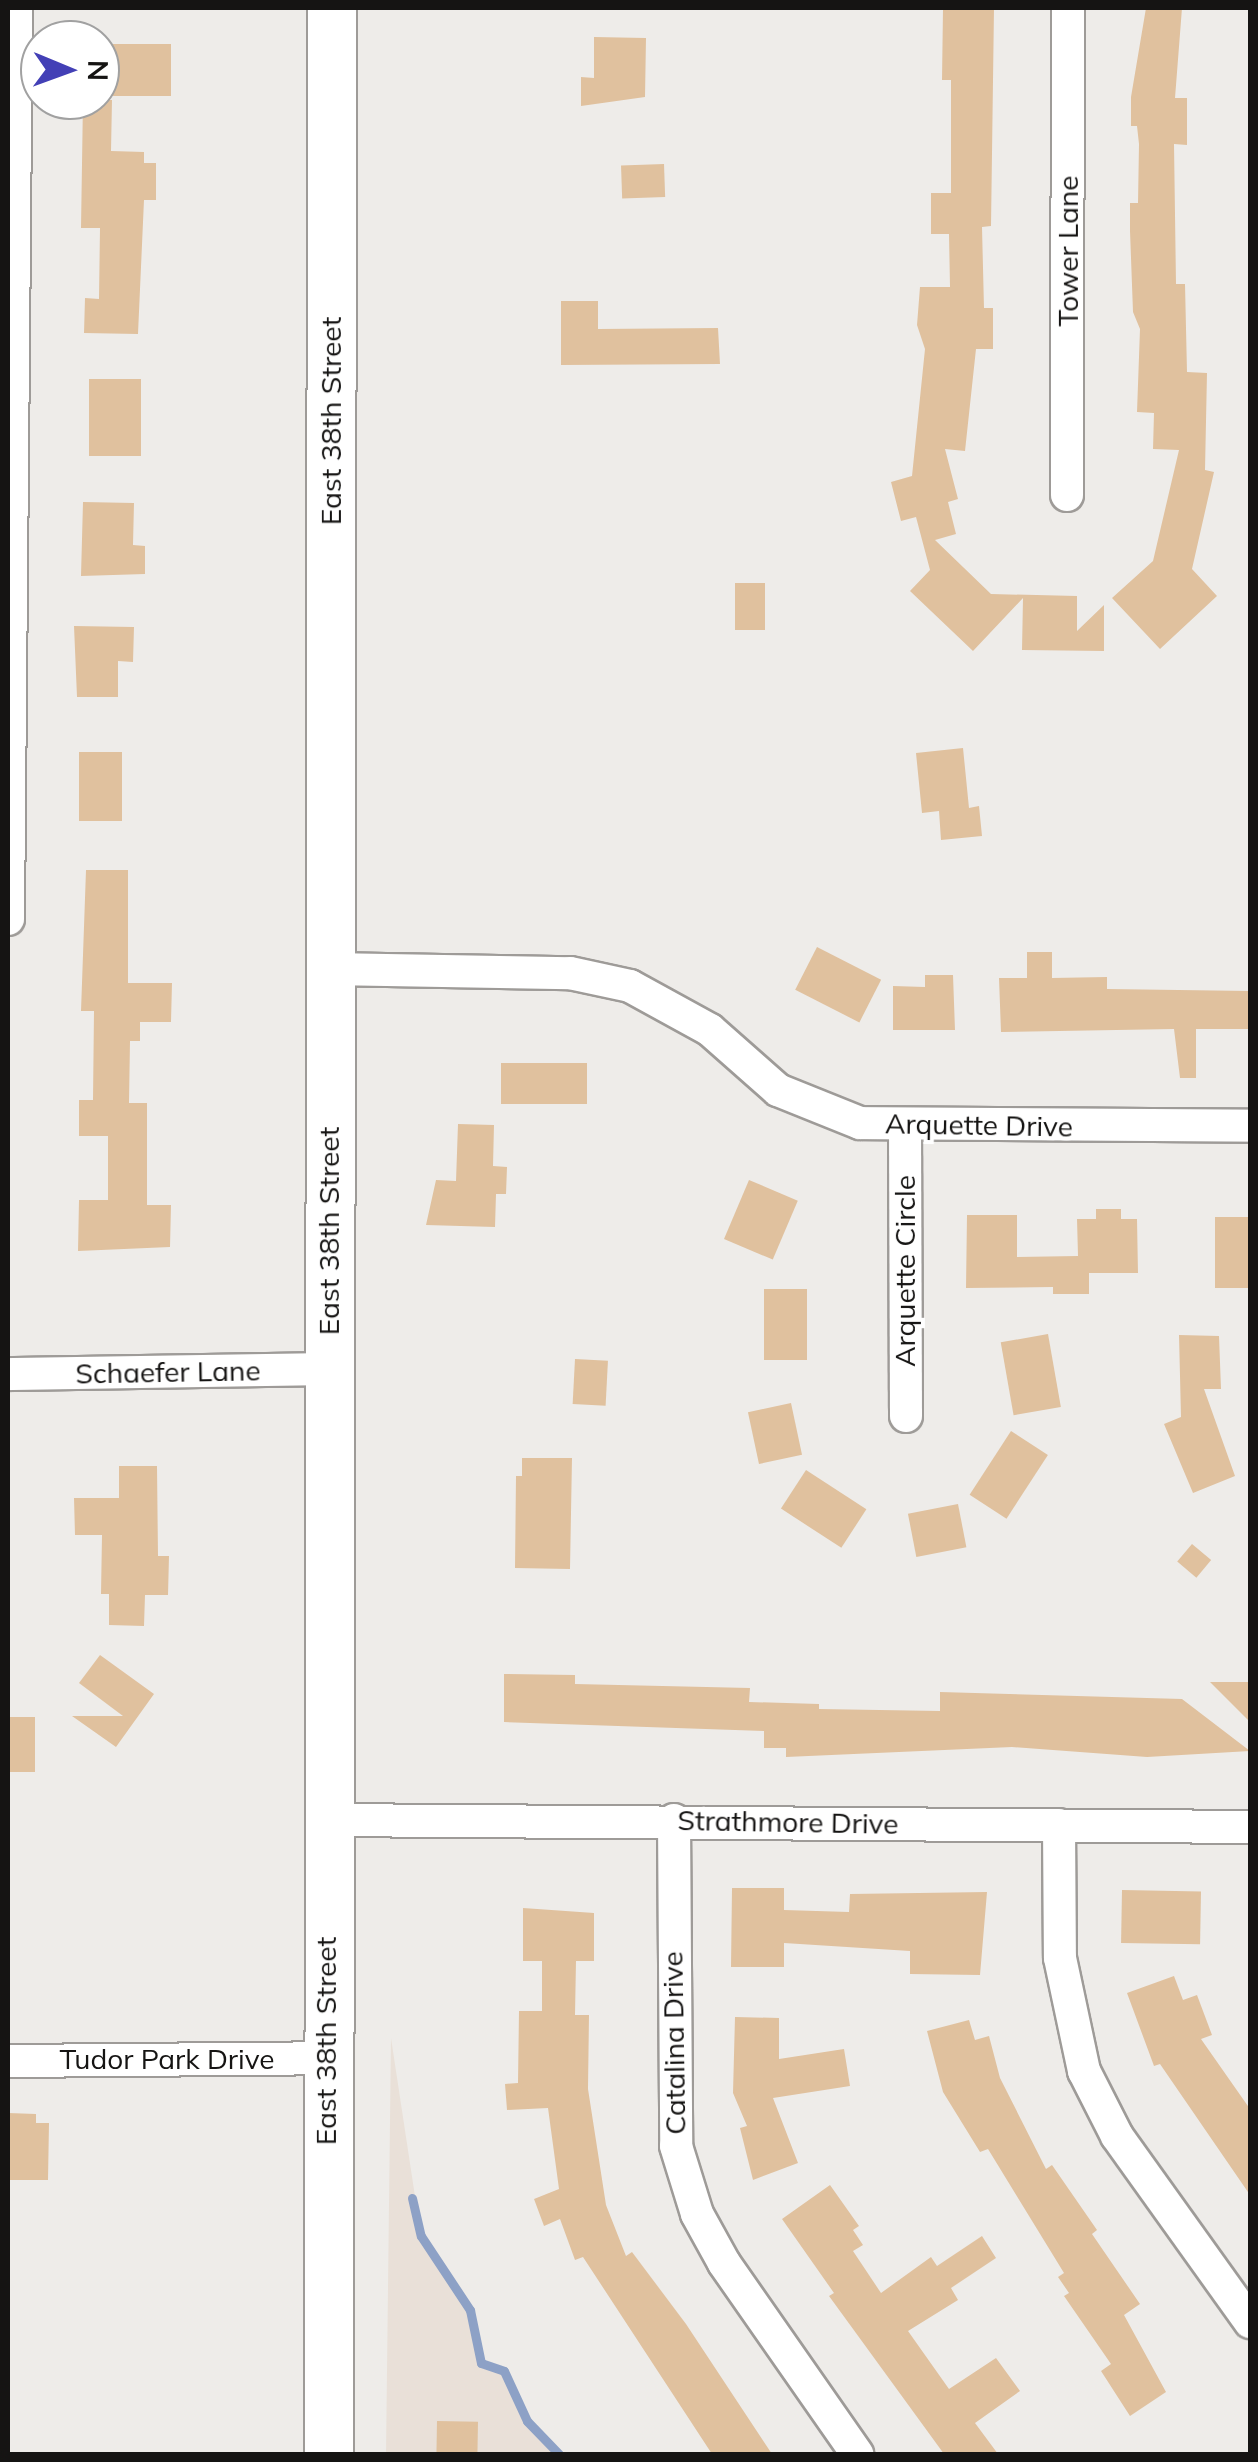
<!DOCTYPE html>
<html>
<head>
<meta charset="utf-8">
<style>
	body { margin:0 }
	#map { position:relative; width:1258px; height:2462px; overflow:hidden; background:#eeece9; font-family:Mulish,sans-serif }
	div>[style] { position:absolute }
	.built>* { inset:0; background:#e9e0d8 }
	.stream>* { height:9px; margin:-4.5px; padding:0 4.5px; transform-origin:4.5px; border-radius:4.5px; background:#8da1c6 }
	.building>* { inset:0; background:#e0c19e; transform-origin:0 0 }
	.roads { filter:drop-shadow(2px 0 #9e9b98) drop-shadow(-2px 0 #9e9b98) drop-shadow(0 2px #9e9b98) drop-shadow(0 -2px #9e9b98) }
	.minor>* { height:32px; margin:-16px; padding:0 16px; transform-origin:16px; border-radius:16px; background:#fff }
	.secondary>* { height:48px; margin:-24px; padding:0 24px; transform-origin:24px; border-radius:24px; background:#fff }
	span { translate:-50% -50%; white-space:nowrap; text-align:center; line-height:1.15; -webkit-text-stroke:8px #fff; paint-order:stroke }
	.street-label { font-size:28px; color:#151413 }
	.frame { position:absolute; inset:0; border:10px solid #151413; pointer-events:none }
	.north { position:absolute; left:20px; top:20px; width:100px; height:100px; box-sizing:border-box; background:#fff; border:2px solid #a1a1a1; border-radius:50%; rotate:91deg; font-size:28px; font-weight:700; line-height:40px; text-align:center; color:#151413 }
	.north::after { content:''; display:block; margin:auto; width:35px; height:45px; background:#4340b6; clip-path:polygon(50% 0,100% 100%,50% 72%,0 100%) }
</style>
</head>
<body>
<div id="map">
	<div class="built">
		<i style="clip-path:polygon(391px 2038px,421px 2236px,470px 2310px,481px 2363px,504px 2371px,527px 2421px,559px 2454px,386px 2454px)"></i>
	</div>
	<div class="stream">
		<i style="left:412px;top:2198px;width:39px;rotate:77deg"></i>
		<i style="left:421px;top:2236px;width:89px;rotate:56.5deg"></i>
		<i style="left:470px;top:2310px;width:54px;rotate:78.3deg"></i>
		<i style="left:481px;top:2363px;width:24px;rotate:19deg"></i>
		<i style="left:504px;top:2371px;width:55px;rotate:65.3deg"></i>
		<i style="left:527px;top:2421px;width:46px;rotate:45.9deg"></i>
	</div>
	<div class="building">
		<i style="clip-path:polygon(943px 8px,994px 8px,991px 226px,982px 227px,984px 308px,993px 308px,993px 349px,976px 349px,965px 451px,945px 449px,958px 499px,948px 502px,956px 534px,935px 540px,991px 594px,1077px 596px,1077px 631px,1104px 605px,1104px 651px,1022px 650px,1023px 598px,973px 651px,910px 591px,930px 570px,916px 517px,901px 521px,891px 482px,912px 476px,925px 349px,917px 325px,920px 287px,950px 287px,949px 234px,931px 234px,931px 193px,951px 193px,951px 80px,942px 80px)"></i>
		<i style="clip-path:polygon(1146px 8px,1182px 8px,1175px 98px,1187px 98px,1187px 145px,1174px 144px,1176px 284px,1185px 284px,1187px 372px,1207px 373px,1205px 470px,1214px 472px,1192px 569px,1217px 596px,1160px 649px,1112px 598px,1153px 561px,1179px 450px,1153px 449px,1154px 413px,1137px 412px,1140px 329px,1133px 312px,1130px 231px,1130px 203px,1138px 203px,1139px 144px,1137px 126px,1131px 126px,1131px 97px)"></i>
		<i style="clip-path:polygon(594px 37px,646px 38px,645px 97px,581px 106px,581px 77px,594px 78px)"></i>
		<i style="left:100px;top:44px;width:71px;height:52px"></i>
		<i style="clip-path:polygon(83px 100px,112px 100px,111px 151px,144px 152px,144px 163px,156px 163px,156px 200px,144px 200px,138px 334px,84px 333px,85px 298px,99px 299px,100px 228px,81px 228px)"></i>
		<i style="left:664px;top:164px;width:33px;height:43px;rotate:88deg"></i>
		<i style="clip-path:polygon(561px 301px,598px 301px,598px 329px,718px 328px,720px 364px,561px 365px)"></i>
		<i style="left:89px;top:379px;width:52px;height:77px"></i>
		<i style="clip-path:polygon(83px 502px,134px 503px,133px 545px,145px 546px,145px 574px,81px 576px)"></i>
		<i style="left:735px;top:583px;width:30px;height:47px"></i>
		<i style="clip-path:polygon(74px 626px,134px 627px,133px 662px,118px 661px,118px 697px,77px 697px)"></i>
		<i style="clip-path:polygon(963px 748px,969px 808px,979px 806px,982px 836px,941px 840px,939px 811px,922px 813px,916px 753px)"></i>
		<i style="left:79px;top:752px;width:43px;height:69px"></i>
		<i style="clip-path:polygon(86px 870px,128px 870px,128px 983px,172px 983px,171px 1022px,140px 1022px,140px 1041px,130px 1041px,129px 1103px,147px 1103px,147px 1205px,171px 1205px,170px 1247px,78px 1251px,79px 1200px,108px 1200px,108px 1136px,79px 1136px,79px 1100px,93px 1100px,94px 1011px,81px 1011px)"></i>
		<i style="left:817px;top:947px;width:72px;height:48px;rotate:27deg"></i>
		<i style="clip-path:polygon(1027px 952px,1052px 952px,1052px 978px,1107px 977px,1107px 989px,1250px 991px,1250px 1029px,1196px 1029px,1196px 1078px,1180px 1078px,1174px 1029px,1001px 1032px,999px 978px,1027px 978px)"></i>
		<i style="clip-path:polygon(925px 975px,953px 975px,955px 1030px,893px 1030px,893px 986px,925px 987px)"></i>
		<i style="left:501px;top:1063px;width:86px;height:41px"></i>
		<i style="clip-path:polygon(458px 1124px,494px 1125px,493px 1166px,507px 1167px,506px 1194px,496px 1194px,495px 1227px,426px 1225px,436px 1180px,456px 1181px)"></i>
		<i style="left:749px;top:1180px;width:53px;height:64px;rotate:23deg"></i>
		<i style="clip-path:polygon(1096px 1209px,1121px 1209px,1121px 1219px,1137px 1219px,1138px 1273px,1089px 1273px,1089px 1294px,1053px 1294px,1053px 1287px,966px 1288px,967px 1215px,1017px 1215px,1017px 1257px,1078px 1256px,1077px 1219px,1096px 1219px)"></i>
		<i style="left:1215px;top:1217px;width:35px;height:71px"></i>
		<i style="left:764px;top:1289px;width:43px;height:71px"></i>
		<i style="left:1048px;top:1334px;width:74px;height:48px;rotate:80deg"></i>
		<i style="clip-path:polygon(1179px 1335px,1219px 1336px,1221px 1389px,1204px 1389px,1235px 1476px,1193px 1493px,1164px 1424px,1181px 1417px)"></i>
		<i style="left:575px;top:1359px;width:33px;height:45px;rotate:3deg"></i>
		<i style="left:791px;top:1403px;width:53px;height:44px;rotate:78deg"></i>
		<i style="left:1011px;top:1431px;width:44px;height:76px;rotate:33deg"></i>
		<i style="clip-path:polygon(522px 1458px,572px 1458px,570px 1569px,515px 1568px,516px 1476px,522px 1476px)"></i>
		<i style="clip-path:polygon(119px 1466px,157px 1466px,158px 1556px,169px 1556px,168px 1595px,145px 1595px,144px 1626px,109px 1625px,109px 1594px,101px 1594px,102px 1535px,75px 1535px,74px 1498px,119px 1498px)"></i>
		<i style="left:806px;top:1470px;width:72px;height:46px;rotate:33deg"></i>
		<i style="left:958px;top:1504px;width:44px;height:51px;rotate:79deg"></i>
		<i style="left:1192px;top:1544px;width:25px;height:23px;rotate:40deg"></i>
		<i style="clip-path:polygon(100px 1655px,154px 1694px,116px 1747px,72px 1716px,123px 1716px,79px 1683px)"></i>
		<i style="clip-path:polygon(504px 1674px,575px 1675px,575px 1684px,750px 1688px,749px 1702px,819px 1704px,819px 1709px,940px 1711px,940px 1692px,1182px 1699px,1250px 1751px,1147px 1757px,1012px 1747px,786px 1757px,786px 1748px,764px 1748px,764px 1731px,504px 1722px)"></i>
		<i style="clip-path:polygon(1210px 1682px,1250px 1682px,1250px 1722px)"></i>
		<i style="left:8px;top:1717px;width:27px;height:55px"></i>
		<i style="clip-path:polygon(732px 1888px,784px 1888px,784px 1910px,849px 1912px,850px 1894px,987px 1892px,980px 1975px,910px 1974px,910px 1951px,784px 1943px,784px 1967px,731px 1967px)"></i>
		<i style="left:1122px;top:1890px;width:79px;height:53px;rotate:1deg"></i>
		<i style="clip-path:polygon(523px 1908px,594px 1913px,594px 1961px,576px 1961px,575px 2015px,589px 2015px,588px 2089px,606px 2205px,626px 2256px,632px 2252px,686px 2324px,772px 2454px,712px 2454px,583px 2257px,575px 2260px,560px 2219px,544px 2226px,534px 2199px,559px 2189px,548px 2108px,507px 2110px,505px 2084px,518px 2083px,519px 2011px,542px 2011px,542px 1961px,523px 1961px)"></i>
		<i style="clip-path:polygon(1174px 1976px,1183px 2000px,1197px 1995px,1212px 2035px,1201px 2039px,1250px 2109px,1250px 2195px,1160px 2064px,1154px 2066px,1127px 1993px)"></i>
		<i style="clip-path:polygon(735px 2017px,779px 2018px,779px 2059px,844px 2049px,850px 2086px,773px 2098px,798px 2163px,753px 2180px,740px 2128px,747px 2126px,733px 2093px)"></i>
		<i style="clip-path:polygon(969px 2020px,975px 2040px,989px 2036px,1000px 2078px,1046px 2169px,1052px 2165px,1097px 2230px,1092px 2234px,1140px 2304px,1124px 2315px,1166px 2392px,1130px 2416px,1101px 2371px,1111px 2364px,1064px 2296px,1069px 2293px,1058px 2277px,1064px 2273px,988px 2149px,980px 2152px,943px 2092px,927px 2031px)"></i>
		<i style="clip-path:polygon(8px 2113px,36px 2114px,36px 2123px,49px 2123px,48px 2180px,8px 2180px)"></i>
		<i style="clip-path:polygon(830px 2185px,859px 2226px,853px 2230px,863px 2245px,853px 2251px,881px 2293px,931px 2257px,937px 2266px,982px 2236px,996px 2258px,951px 2288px,958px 2300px,908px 2331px,949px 2389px,996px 2358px,1020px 2391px,975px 2423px,998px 2454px,944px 2454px,829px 2296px,834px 2293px,782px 2219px)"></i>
		<i style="left:437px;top:2421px;width:41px;height:33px;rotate:1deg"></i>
	</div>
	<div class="roads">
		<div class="minor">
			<i style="left:1067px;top:495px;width:487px;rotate:-89.9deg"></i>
			<i style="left:8px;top:919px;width:911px;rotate:-89.5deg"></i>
			<i style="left:330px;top:969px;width:240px;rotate:1deg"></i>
			<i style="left:570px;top:973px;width:61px;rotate:12.2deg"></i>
			<i style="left:630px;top:986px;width:91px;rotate:28.8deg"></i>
			<i style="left:710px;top:1030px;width:91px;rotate:41.4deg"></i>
			<i style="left:778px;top:1090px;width:88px;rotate:21.9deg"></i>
			<i style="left:860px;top:1123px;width:390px;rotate:0.4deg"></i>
			<i style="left:905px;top:1127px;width:289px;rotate:89.8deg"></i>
			<i style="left:8px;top:1374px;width:321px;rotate:-0.9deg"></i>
			<i style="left:325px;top:1820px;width:925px;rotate:0.43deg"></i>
			<i style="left:674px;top:1820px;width:326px;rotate:89.6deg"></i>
			<i style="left:676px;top:2146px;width:71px;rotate:72.8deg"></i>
			<i style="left:697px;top:2214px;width:56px;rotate:61.1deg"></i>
			<i style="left:724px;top:2263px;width:233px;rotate:55.1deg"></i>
			<i style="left:1059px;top:1825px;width:133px;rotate:89.6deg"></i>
			<i style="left:1060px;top:1958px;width:116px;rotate:78deg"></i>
			<i style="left:1084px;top:2071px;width:73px;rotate:63.1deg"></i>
			<i style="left:1117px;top:2136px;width:229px;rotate:54.4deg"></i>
			<i style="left:8px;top:2061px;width:318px;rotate:-0.5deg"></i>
		</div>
		<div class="secondary">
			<i style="left:329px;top:2454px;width:2446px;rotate:-89.93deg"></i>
		</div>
	</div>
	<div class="street-label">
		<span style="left:1068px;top:251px;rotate:-90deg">Tower Lane</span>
		<span style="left:331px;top:421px;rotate:-90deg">East 38th Street</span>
		<span style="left:979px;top:1125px;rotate:1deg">Arquette Drive</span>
		<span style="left:329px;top:1231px;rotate:-90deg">East 38th Street</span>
		<span style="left:905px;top:1271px;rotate:-90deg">Arquette Circle</span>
		<span style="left:168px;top:1372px;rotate:-1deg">Schaefer Lane</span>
		<span style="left:788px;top:1822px;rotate:1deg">Strathmore Drive</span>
		<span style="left:326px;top:2041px;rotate:-90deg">East 38th Street</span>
		<span style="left:674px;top:2043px;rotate:-91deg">Catalina Drive</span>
		<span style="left:167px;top:2059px">Tudor Park Drive</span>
	</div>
	<div class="frame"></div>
	<div class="north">N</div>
</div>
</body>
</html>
